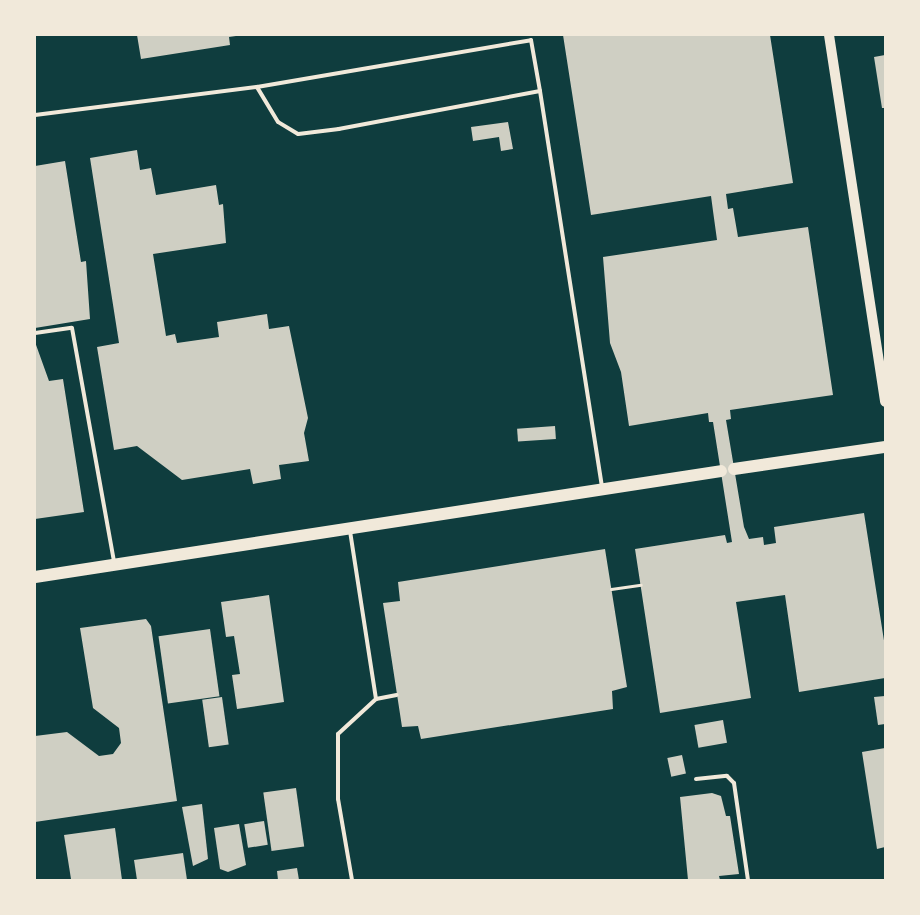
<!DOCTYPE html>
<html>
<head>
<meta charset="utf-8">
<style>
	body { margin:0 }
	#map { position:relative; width:920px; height:915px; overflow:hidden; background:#0f3d3e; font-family:"Exo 2",sans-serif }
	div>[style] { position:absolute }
	.building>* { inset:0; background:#cfcfc3; transform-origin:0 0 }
	.path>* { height:3px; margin:-1.5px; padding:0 1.5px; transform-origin:1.5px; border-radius:1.5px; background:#f1e9da }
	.service>* { height:4px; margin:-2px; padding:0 2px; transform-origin:2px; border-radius:2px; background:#f1e9da }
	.secondary>* { height:10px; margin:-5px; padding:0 5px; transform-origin:5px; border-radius:5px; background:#f1e9da }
	.primary>* { height:12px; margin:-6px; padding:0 6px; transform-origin:6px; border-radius:6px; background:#f1e9da }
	span { translate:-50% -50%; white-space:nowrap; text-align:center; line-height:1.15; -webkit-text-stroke:4.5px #f1e9da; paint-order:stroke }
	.frame { position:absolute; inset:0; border:36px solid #f1e9da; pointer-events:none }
</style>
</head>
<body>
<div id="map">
	<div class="building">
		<i style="clip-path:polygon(137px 35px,236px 35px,236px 36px,229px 37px,230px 45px,141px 59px)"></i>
		<i style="clip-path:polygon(563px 35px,770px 35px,793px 183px,726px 194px,728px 209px,733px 208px,738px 237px,808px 227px,833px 395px,730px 410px,731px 419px,726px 420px,744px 527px,749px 539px,763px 537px,764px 545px,776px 543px,774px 527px,864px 513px,885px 647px,885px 678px,799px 692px,785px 595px,736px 602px,751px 698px,660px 713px,635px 549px,725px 535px,727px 543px,732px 542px,713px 422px,709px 422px,708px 413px,629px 426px,621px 372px,610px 343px,603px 257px,717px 240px,713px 211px,711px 196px,591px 215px)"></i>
		<i style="clip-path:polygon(885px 55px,885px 108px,882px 108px,874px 57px)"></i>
		<i style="clip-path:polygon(508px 122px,513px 149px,501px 151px,499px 137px,473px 141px,471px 127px)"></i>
		<i style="clip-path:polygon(137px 150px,140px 170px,151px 168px,156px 195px,216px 185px,219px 205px,223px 204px,226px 243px,153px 254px,166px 336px,175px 334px,177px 343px,219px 337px,217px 322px,267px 314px,269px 329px,289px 326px,308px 418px,304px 433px,309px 461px,279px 465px,281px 479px,253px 484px,250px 469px,182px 480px,137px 446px,114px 450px,97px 347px,119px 343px,90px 158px)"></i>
		<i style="clip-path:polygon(65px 161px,81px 262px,86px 261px,90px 319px,35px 328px,35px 166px)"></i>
		<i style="clip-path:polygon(35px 342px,49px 381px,63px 379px,84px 512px,35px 519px)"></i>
		<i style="left:555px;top:426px;width:13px;height:38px;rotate:86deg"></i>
		<i style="clip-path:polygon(605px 549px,627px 687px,612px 691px,613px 709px,421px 739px,418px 726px,402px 727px,383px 603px,400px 601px,398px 582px)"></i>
		<i style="clip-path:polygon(269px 595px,284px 702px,237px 709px,232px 675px,240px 674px,234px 636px,226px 637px,221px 602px)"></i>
		<i style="clip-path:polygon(146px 619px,151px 626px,177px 801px,35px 822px,35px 736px,67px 732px,99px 756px,113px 754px,121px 743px,119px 728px,93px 708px,80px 628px)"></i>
		<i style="left:210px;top:629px;width:68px;height:52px;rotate:82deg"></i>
		<i style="clip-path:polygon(885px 696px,885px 724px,878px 725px,874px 697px)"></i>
		<i style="left:222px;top:697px;width:48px;height:20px;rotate:82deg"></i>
		<i style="left:723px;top:720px;width:23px;height:29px;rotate:80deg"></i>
		<i style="clip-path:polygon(885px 748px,885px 847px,877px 849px,862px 752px)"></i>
		<i style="left:682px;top:755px;width:19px;height:15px;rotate:78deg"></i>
		<i style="left:296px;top:788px;width:59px;height:33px;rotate:82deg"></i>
		<i style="clip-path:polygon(712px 793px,721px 796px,726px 816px,730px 816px,739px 874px,719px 876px,720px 880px,688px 880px,680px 797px)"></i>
		<i style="clip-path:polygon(202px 804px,208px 859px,193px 866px,182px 807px)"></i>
		<i style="left:264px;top:821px;width:24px;height:20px;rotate:81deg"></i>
		<i style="clip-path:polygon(239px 824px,246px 865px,228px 872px,220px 869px,214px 828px)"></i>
		<i style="clip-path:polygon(115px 828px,122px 880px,71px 879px,64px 835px)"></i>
		<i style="clip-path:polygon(183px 853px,187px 880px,137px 880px,134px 860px)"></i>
		<i style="clip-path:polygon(297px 868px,299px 880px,278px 880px,277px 871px)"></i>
	</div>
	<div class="path">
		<i style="left:611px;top:589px;width:30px;rotate:-8deg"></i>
	</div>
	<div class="service">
		<i style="left:531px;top:40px;width:52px;rotate:80deg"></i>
		<i style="left:540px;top:91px;width:205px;rotate:169.3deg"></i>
		<i style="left:339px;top:129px;width:41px;rotate:173deg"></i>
		<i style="left:298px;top:134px;width:23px;rotate:-149deg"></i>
		<i style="left:278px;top:122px;width:41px;rotate:-121deg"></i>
		<i style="left:257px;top:87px;width:278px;rotate:-9.7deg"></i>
		<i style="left:540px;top:91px;width:400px;rotate:81.1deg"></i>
		<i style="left:35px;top:115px;width:224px;rotate:-7.2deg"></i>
		<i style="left:35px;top:333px;width:37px;rotate:-8deg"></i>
		<i style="left:72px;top:328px;width:238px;rotate:79.8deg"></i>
		<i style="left:350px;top:531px;width:170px;rotate:81.2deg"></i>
		<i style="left:696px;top:779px;width:31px;rotate:-6deg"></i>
		<i style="left:727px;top:776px;width:10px;rotate:45deg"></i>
		<i style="left:734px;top:783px;width:98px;rotate:81.8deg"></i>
		<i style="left:352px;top:880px;width:82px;rotate:-99.8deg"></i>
		<i style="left:338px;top:799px;width:65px;rotate:-90deg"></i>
		<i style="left:338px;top:734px;width:52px;rotate:-42.6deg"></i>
		<i style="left:376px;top:699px;width:21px;rotate:-11deg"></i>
	</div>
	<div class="secondary">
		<i style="left:829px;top:35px;width:371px;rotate:81.3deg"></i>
	</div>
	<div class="primary">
		<i style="left:734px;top:469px;width:153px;rotate:-8.3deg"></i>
		<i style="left:35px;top:577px;width:694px;rotate:-8.78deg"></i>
	</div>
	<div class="frame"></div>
</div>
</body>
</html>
